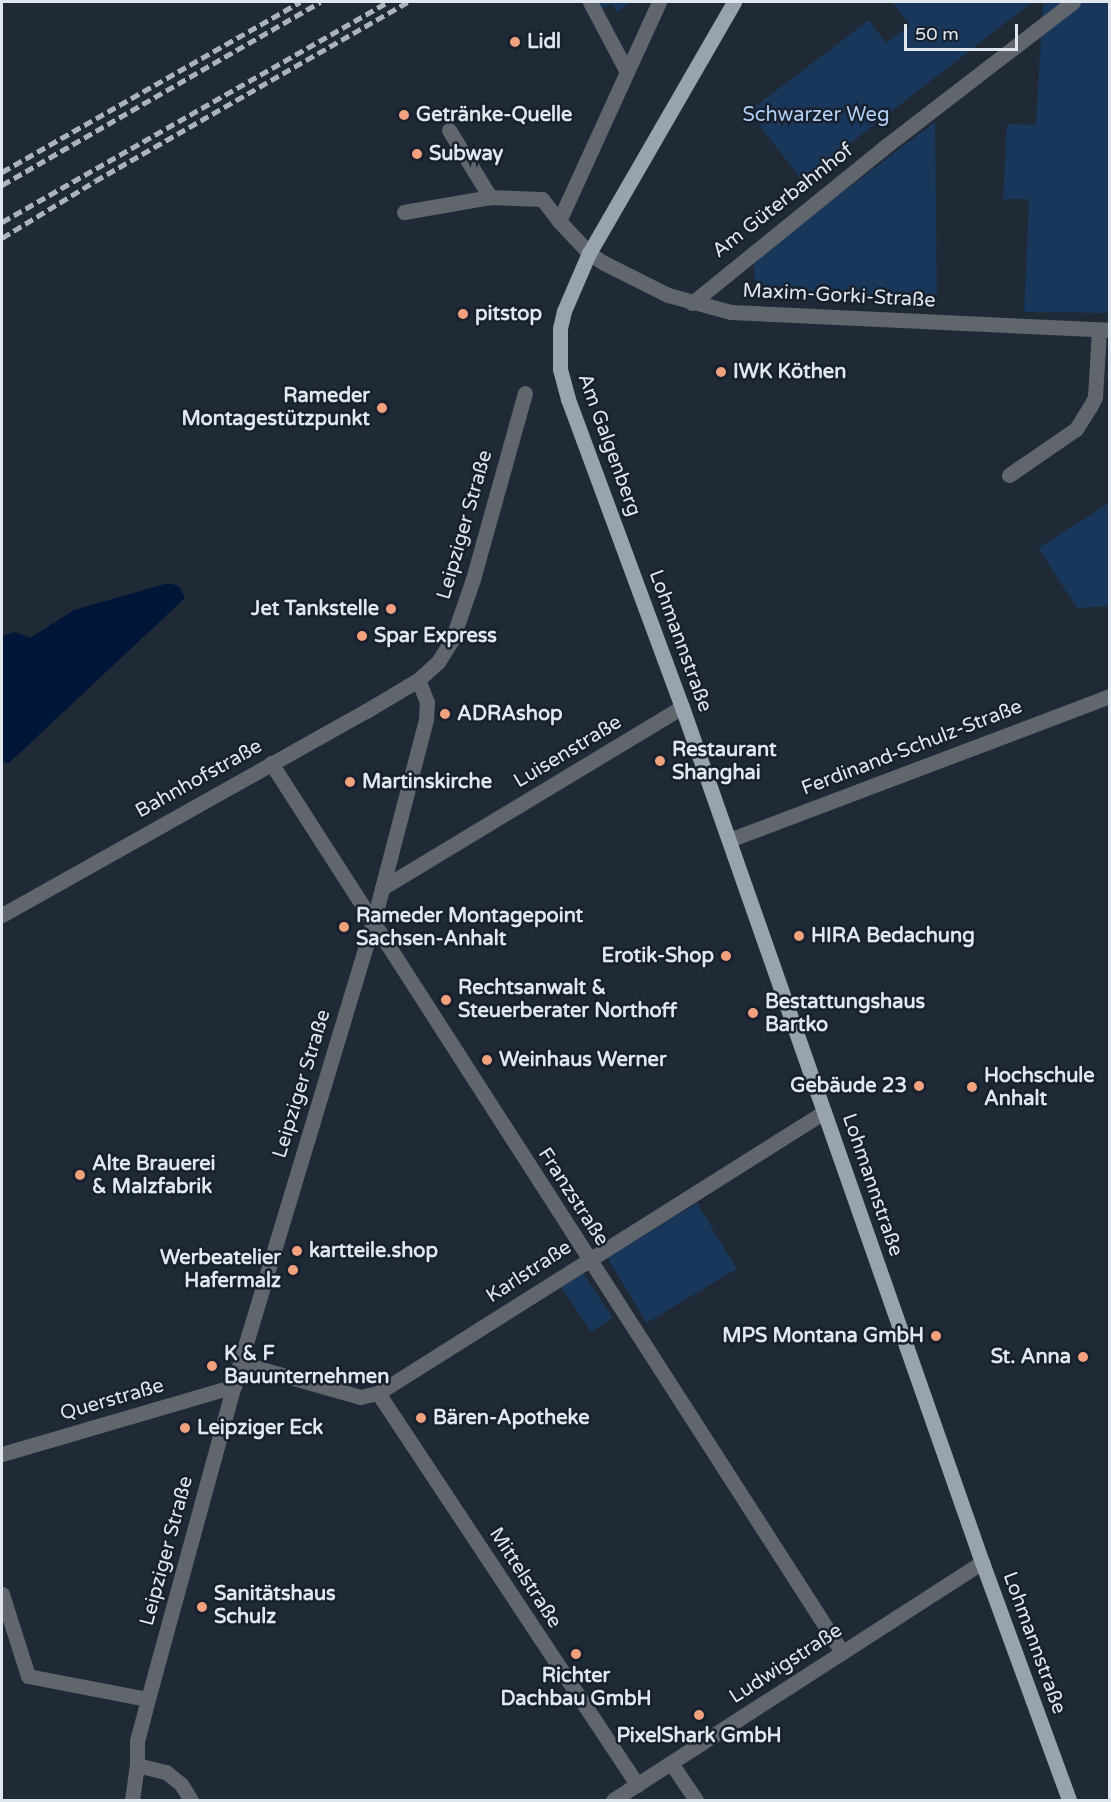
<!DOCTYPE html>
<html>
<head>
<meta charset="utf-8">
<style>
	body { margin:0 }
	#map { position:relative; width:1111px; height:1802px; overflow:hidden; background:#202a36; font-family:"Varela Round",sans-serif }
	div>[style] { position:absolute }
	.green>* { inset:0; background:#19375a; transform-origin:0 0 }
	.water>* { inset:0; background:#001638 }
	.minor>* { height:15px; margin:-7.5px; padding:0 7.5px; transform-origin:7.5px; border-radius:7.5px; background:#61666d }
	.major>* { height:15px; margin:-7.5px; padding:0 7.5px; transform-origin:7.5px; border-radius:7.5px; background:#99a3b0 }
	.rail>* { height:4.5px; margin-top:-2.25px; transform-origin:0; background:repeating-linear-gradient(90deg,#abb2bb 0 9px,transparent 0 13.5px) }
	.dots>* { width:16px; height:16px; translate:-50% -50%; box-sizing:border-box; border:3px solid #17202c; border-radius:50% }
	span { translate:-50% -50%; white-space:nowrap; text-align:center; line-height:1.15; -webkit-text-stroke:5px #17202c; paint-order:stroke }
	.poi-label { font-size:20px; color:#e1e7ef; font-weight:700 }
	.left { translate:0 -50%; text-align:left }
	.right { translate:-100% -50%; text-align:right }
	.park-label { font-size:20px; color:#b0cff5 }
	.street-label { font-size:20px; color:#e1e7ef }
	.frame { position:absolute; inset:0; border:3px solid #e1e7ef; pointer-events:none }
	.scale { position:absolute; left:904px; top:24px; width:114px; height:27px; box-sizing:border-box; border:3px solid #e1e7ef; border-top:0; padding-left:8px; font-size:18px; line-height:21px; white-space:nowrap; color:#e1e7ef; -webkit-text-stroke:4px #17202c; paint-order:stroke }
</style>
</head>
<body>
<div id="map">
	<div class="green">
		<i style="clip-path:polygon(595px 2px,629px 2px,630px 3px,617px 12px,612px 4px,600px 11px)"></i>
		<i style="clip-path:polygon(892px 2px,1032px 2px,802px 181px,749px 111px,869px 20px,886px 43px,910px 25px)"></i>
		<i style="clip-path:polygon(1043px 2px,1109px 2px,1109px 313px,1024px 312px,1029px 199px,1003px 199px,1007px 124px,1036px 125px)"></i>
		<i style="clip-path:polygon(935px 122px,937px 302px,757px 296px,753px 260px)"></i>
		<i style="clip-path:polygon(1109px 503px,1109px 606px,1077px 608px,1038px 548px)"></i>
		<i style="left:697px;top:1203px;width:77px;height:105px;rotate:59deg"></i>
		<i style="left:582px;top:1272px;width:55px;height:26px;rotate:56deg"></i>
	</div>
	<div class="water">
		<i style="clip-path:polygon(168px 583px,179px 586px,185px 598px,9px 763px,2px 762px,2px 636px,15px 632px,30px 638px,74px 610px)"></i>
	</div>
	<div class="minor">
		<i style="left:590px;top:2px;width:79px;rotate:62.1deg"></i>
		<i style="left:627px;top:72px;width:164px;rotate:114.5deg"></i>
		<i style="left:559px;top:221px;width:44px;rotate:46.8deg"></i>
		<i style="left:589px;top:253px;width:18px;rotate:34deg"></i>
		<i style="left:604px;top:263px;width:72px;rotate:26.6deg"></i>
		<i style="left:668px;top:295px;width:65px;rotate:15.1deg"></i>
		<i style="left:731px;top:312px;width:379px;rotate:2.7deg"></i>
		<i style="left:627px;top:72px;width:77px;rotate:-65.4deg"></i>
		<i style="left:449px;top:130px;width:79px;rotate:58.5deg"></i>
		<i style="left:490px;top:197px;width:52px;rotate:2.2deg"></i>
		<i style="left:542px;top:199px;width:28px;rotate:52deg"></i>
		<i style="left:404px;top:212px;width:87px;rotate:-9.9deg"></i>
		<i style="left:692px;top:303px;width:245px;rotate:-39deg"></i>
		<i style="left:882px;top:149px;width:241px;rotate:-37.6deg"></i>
		<i style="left:1009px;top:475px;width:81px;rotate:-34.5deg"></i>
		<i style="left:1076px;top:429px;width:26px;rotate:-58deg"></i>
		<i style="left:1090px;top:407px;width:11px;rotate:-63deg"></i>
		<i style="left:1095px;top:397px;width:67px;rotate:-86.6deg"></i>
		<i style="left:271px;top:763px;width:1057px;rotate:57.29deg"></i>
		<i style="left:729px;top:840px;width:407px;rotate:-20.7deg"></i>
		<i style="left:382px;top:888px;width:350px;rotate:-31.1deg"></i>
		<i style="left:2px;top:915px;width:417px;rotate:-29.3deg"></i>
		<i style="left:366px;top:711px;width:61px;rotate:-30.8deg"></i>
		<i style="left:418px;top:680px;width:27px;rotate:-42deg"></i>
		<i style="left:438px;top:662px;width:26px;rotate:-58deg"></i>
		<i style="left:452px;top:640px;width:65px;rotate:-71deg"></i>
		<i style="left:473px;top:579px;width:193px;rotate:-74.4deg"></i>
		<i style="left:240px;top:1363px;width:125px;rotate:15.8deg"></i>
		<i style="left:360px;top:1397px;width:18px;rotate:-13deg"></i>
		<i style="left:378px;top:1393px;width:527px;rotate:-32.21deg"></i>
		<i style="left:378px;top:1393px;width:470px;rotate:56.5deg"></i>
		<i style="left:2px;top:1454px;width:242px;rotate:-16.3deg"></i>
		<i style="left:2px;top:1594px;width:86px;rotate:72.4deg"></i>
		<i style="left:28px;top:1676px;width:122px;rotate:10.9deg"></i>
		<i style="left:671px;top:1763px;width:45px;rotate:56deg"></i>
		<i style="left:137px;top:1765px;width:30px;rotate:14deg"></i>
		<i style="left:166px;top:1772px;width:19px;rotate:39deg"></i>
		<i style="left:181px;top:1784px;width:19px;rotate:58deg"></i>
		<i style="left:132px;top:1800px;width:35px;rotate:-82deg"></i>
		<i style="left:137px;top:1765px;width:24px;rotate:-90deg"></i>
		<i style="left:137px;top:1741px;width:43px;rotate:-75.3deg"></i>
		<i style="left:148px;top:1699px;width:348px;rotate:-74.7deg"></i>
		<i style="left:240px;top:1363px;width:460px;rotate:-73.2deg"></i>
		<i style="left:373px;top:923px;width:211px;rotate:-75.4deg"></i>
		<i style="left:426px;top:719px;width:17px;rotate:-87deg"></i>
		<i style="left:427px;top:702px;width:24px;rotate:-112deg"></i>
		<i style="left:613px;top:1800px;width:439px;rotate:-32.8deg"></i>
	</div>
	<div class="major">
		<i style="left:734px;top:2px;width:290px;rotate:120deg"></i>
		<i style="left:589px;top:253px;width:63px;rotate:113.3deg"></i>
		<i style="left:564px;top:311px;width:18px;rotate:103deg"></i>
		<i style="left:560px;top:329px;width:40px;rotate:90deg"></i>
		<i style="left:560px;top:369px;width:31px;rotate:75deg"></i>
		<i style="left:568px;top:399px;width:328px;rotate:69.7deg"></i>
		<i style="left:682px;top:707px;width:906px;rotate:70.67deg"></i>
		<i style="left:982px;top:1562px;width:253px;rotate:69.9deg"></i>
	</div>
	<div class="rail">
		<i style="left:2px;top:172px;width:343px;rotate:-29.7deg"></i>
		<i style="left:2px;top:185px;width:367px;rotate:-29.9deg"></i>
		<i style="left:2px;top:222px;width:443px;rotate:-29.7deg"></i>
		<i style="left:2px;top:238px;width:109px;rotate:-31.5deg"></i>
		<i style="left:95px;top:181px;width:360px;rotate:-29.8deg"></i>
	</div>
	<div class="dots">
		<i style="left:515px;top:42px;background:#f2a17e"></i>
		<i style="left:404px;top:115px;background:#f2a17e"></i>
		<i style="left:417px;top:154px;background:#f2a17e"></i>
		<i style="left:463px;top:314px;background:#f2a17e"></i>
		<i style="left:721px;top:372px;background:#f2a17e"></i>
		<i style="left:382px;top:408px;background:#f2a17e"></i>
		<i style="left:391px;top:609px;background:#f2a17e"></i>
		<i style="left:362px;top:636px;background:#f2a17e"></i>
		<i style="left:445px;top:714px;background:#f2a17e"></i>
		<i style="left:660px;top:761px;background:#f2a17e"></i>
		<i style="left:350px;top:782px;background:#f2a17e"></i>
		<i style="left:344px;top:927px;background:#f2a17e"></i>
		<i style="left:799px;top:936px;background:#f2a17e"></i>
		<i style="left:726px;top:956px;background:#f2a17e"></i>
		<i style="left:446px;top:1000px;background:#f2a17e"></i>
		<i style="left:753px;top:1013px;background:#f2a17e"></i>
		<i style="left:487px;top:1060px;background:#f2a17e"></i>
		<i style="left:919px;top:1086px;background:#f2a17e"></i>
		<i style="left:972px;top:1087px;background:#f2a17e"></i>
		<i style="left:80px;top:1175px;background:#f2a17e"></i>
		<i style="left:297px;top:1251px;background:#f2a17e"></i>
		<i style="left:293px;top:1270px;background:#f2a17e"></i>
		<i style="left:936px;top:1336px;background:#f2a17e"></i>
		<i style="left:1083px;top:1357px;background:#f2a17e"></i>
		<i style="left:212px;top:1366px;background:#f2a17e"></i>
		<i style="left:421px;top:1418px;background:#f2a17e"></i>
		<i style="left:185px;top:1428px;background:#f2a17e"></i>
		<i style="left:202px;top:1607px;background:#f2a17e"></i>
		<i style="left:576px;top:1654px;background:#f2a17e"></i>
		<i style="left:699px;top:1715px;background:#f2a17e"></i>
	</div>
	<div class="poi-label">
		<span class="left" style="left:527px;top:42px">Lidl</span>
		<span class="left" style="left:416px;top:115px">Getränke-Quelle</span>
		<span class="left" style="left:429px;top:154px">Subway</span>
		<span class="left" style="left:475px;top:314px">pitstop</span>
		<span class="left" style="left:733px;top:372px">IWK Köthen</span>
		<span class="right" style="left:370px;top:408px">Rameder<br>Montagestützpunkt</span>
		<span class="right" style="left:379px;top:609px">Jet Tankstelle</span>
		<span class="left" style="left:374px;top:636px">Spar Express</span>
		<span class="left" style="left:457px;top:714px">ADRAshop</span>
		<span class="left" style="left:672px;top:762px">Restaurant<br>Shanghai</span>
		<span class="left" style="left:362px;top:782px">Martinskirche</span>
		<span class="left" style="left:356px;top:928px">Rameder Montagepoint<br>Sachsen-Anhalt</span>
		<span class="left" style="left:811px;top:936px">HIRA Bedachung</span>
		<span class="right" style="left:714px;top:956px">Erotik-Shop</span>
		<span class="left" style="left:458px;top:1000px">Rechtsanwalt &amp;<br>Steuerberater Northoff</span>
		<span class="left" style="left:765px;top:1014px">Bestattungshaus<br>Bartko</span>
		<span class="left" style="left:499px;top:1060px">Weinhaus Werner</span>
		<span class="left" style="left:984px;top:1088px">Hochschule<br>Anhalt</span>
		<span class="right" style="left:907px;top:1086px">Gebäude 23</span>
		<span class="left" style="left:92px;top:1176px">Alte Brauerei<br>&amp; Malzfabrik</span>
		<span class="left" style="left:309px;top:1251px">kartteile.shop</span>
		<span class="right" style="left:281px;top:1270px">Werbeatelier<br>Hafermalz</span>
		<span class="right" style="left:924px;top:1336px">MPS Montana GmbH</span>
		<span class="left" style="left:224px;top:1366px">K &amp; F<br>Bauunternehmen</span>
		<span class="right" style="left:1071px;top:1357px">St. Anna</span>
		<span class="left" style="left:433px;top:1418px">Bären-Apotheke</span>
		<span class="left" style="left:197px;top:1428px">Leipziger Eck</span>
		<span class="left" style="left:214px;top:1606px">Sanitätshaus<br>Schulz</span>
		<span style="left:576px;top:1688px">Richter<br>Dachbau GmbH</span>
		<span style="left:699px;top:1736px">PixelShark GmbH</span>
	</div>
	<div class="park-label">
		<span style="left:816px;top:115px">Schwarzer Weg</span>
	</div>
	<div class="street-label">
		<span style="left:783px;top:201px;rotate:-38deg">Am Güterbahnhof</span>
		<span style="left:839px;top:296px;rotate:3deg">Maxim-Gorki-Straße</span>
		<span style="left:609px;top:445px;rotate:70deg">Am Galgenberg</span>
		<span style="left:465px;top:525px;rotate:-74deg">Leipziger Straße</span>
		<span style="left:680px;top:641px;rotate:70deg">Lohmannstraße</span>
		<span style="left:912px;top:748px;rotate:-21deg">Ferdinand-Schulz-Straße</span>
		<span style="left:568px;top:752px;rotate:-31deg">Luisenstraße</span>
		<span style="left:199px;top:779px;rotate:-29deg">Bahnhofstraße</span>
		<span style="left:302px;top:1084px;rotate:-73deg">Leipziger Straße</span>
		<span style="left:872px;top:1185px;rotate:71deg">Lohmannstraße</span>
		<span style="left:573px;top:1197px;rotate:57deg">Franzstraße</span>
		<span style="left:529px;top:1272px;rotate:-33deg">Karlstraße</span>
		<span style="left:112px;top:1400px;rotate:-16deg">Querstraße</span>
		<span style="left:167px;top:1551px;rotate:-75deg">Leipziger Straße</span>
		<span style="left:525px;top:1578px;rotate:57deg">Mittelstraße</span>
		<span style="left:1034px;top:1643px;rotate:70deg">Lohmannstraße</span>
		<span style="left:786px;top:1664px;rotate:-33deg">Ludwigstraße</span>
	</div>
	<div class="frame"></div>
	<div class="scale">50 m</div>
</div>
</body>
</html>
